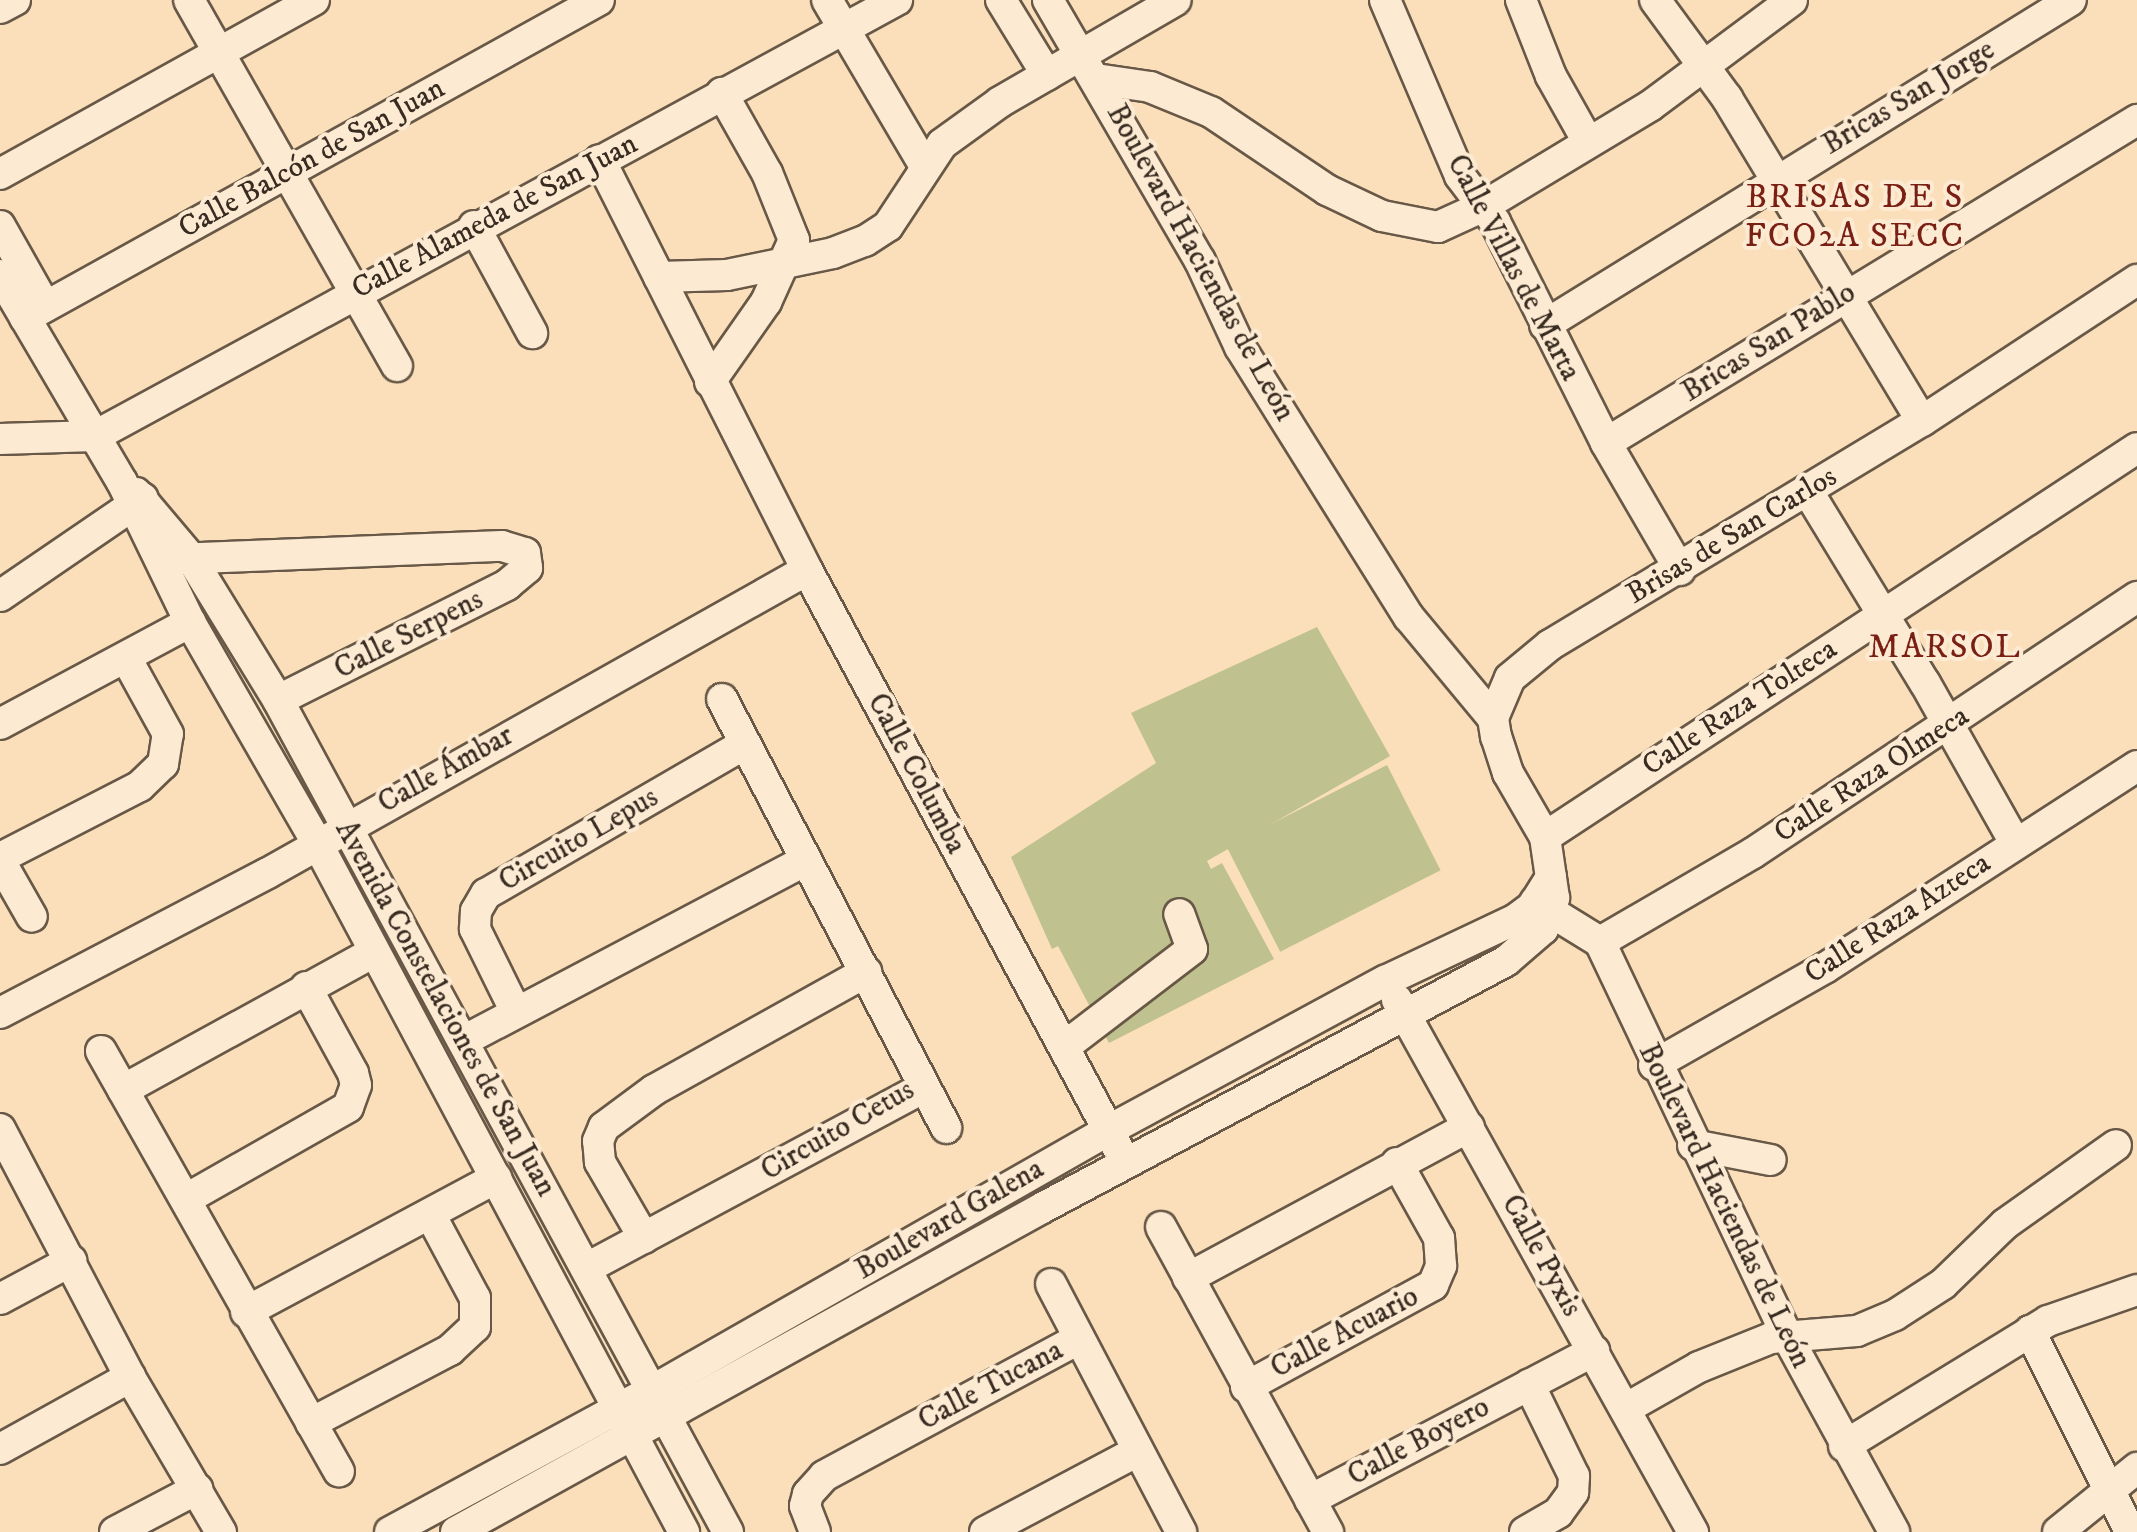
<!DOCTYPE html>
<html>
<head>
<meta charset="utf-8">
<style>
	body { margin:0 }
	#map { position:relative; width:2137px; height:1532px; overflow:hidden; background:#fadfba; font-family:"IM FELL DW Pica",serif }
	div>[style] { position:absolute }
	.green>* { inset:0; background:#bfc18f; transform-origin:0 0 }
	.roads { filter:drop-shadow(2px 0 #685847) drop-shadow(-2px 0 #685847) drop-shadow(0 2px #685847) drop-shadow(0 -2px #685847) }
	.minor>* { height:30px; margin:-15px; padding:0 15px; transform-origin:15px; border-radius:15px; background:#fcead2 }
	span { translate:-50% -50%; white-space:nowrap; text-align:center; line-height:1.15; -webkit-text-stroke:8px #fcead2; paint-order:stroke }
	.street-label { font-size:30px; color:#382b21 }
	.quarter-label { font-size:34px; color:#7a1f14; letter-spacing:2px }
</style>
</head>
<body>
<div id="map">
	<div class="green">
		<i style="clip-path:polygon(1317px 627px,1390px 756px,1207px 861px,1211px 869px,1222px 863px,1274px 959px,1109px 1043px,1058px 946px,1052px 949px,1011px 857px,1156px 763px,1131px 713px)"></i>
		<i style="left:1387px;top:765px;width:118px;height:180px;rotate:63deg"></i>
	</div>
	<div class="roads">
		<div class="minor">
			<i style="left:189px;top:0;width:421px;rotate:60.4deg"></i>
			<i style="left:827px;top:0;width:191px;rotate:59.5deg"></i>
			<i style="left:1001px;top:0;width:88px;rotate:58.5deg"></i>
			<i style="left:1048px;top:0;width:302px;rotate:59.8deg"></i>
			<i style="left:1200px;top:261px;width:95px;rotate:65.1deg"></i>
			<i style="left:1240px;top:347px;width:319px;rotate:58deg"></i>
			<i style="left:1409px;top:617px;width:131px;rotate:50.3deg"></i>
			<i style="left:1385px;top:0;width:191px;rotate:66.9deg"></i>
			<i style="left:1460px;top:176px;width:58px;rotate:52.7deg"></i>
			<i style="left:1495px;top:222px;width:247px;rotate:63.3deg"></i>
			<i style="left:1606px;top:443px;width:147px;rotate:59.8deg"></i>
			<i style="left:1521px;top:0;width:82px;rotate:68.5deg"></i>
			<i style="left:1551px;top:76px;width:76px;rotate:60.7deg"></i>
			<i style="left:1655px;top:0;width:122px;rotate:53.7deg"></i>
			<i style="left:1727px;top:98px;width:377px;rotate:58.9deg"></i>
			<i style="left:0;top:8px;width:17px;rotate:-28deg"></i>
			<i style="left:1096px;top:79px;width:55px;rotate:8.4deg"></i>
			<i style="left:1150px;top:87px;width:66px;rotate:22.3deg"></i>
			<i style="left:1211px;top:112px;width:140px;rotate:33.9deg"></i>
			<i style="left:1327px;top:190px;width:61px;rotate:25.3deg"></i>
			<i style="left:1382px;top:216px;width:57px;rotate:11.1deg"></i>
			<i style="left:1438px;top:227px;width:51px;rotate:-24.5deg"></i>
			<i style="left:1484px;top:206px;width:194px;rotate:-31.1deg"></i>
			<i style="left:1650px;top:106px;width:177px;rotate:-36.7deg"></i>
			<i style="left:600px;top:160px;width:459px;rotate:63.2deg"></i>
			<i style="left:807px;top:570px;width:656px;rotate:61.72deg"></i>
			<i style="left:0;top:174px;width:359px;rotate:-29deg"></i>
			<i style="left:0;top:226px;width:92px;rotate:60.6deg"></i>
			<i style="left:474px;top:226px;width:122px;rotate:61.5deg"></i>
			<i style="left:0;top:275px;width:240px;rotate:59.5deg"></i>
			<i style="left:122px;top:482px;width:156px;rotate:64.1deg"></i>
			<i style="left:190px;top:622px;width:255px;rotate:60.1deg"></i>
			<i style="left:317px;top:843px;width:781px;rotate:61.96deg"></i>
			<i style="left:659px;top:277px;width:68px;rotate:-1.7deg"></i>
			<i style="left:727px;top:275px;width:108px;rotate:-11.7deg"></i>
			<i style="left:833px;top:253px;width:34px;rotate:-21deg"></i>
			<i style="left:865px;top:241px;width:27px;rotate:-33deg"></i>
			<i style="left:888px;top:226px;width:98px;rotate:-56.6deg"></i>
			<i style="left:942px;top:144px;width:72px;rotate:-35.9deg"></i>
			<i style="left:1000px;top:102px;width:203px;rotate:-30.1deg"></i>
			<i style="left:25px;top:318px;width:656px;rotate:-28.99deg"></i>
			<i style="left:1545px;top:325px;width:618px;rotate:-31.71deg"></i>
			<i style="left:710px;top:382px;width:98px;rotate:-55deg"></i>
			<i style="left:766px;top:302px;width:68px;rotate:-65.7deg"></i>
			<i style="left:794px;top:240px;width:72px;rotate:-111.9deg"></i>
			<i style="left:767px;top:173px;width:92px;rotate:-119.4deg"></i>
			<i style="left:0;top:439px;width:95px;rotate:-1.8deg"></i>
			<i style="left:95px;top:436px;width:913px;rotate:-28.53deg"></i>
			<i style="left:1606px;top:443px;width:622px;rotate:-31.31deg"></i>
			<i style="left:1807px;top:490px;width:226px;rotate:58.6deg"></i>
			<i style="left:1925px;top:683px;width:184px;rotate:60.6deg"></i>
			<i style="left:136px;top:493px;width:85px;rotate:49.8deg"></i>
			<i style="left:191px;top:558px;width:167px;rotate:58.5deg"></i>
			<i style="left:278px;top:700px;width:946px;rotate:61.59deg"></i>
			<i style="left:175px;top:559px;width:327px;rotate:-2.3deg"></i>
			<i style="left:502px;top:546px;width:24px;rotate:17deg"></i>
			<i style="left:525px;top:553px;width:15px;rotate:82deg"></i>
			<i style="left:527px;top:568px;width:26px;rotate:140deg"></i>
			<i style="left:507px;top:585px;width:256px;rotate:153.3deg"></i>
			<i style="left:0;top:596px;width:173px;rotate:-34.4deg"></i>
			<i style="left:722px;top:699px;width:484px;rotate:62.4deg"></i>
			<i style="left:0;top:724px;width:216px;rotate:-28.2deg"></i>
			<i style="left:1545px;top:837px;width:708px;rotate:-33.31deg"></i>
			<i style="left:0;top:858px;width:157px;rotate:-27.2deg"></i>
			<i style="left:140px;top:786px;width:32px;rotate:-44deg"></i>
			<i style="left:163px;top:764px;width:30px;rotate:-81deg"></i>
			<i style="left:168px;top:734px;width:87px;rotate:-118.9deg"></i>
			<i style="left:0;top:861px;width:64px;rotate:60.3deg"></i>
			<i style="left:1535px;top:902px;width:76px;rotate:31.6deg"></i>
			<i style="left:1600px;top:942px;width:438px;rotate:64.6deg"></i>
			<i style="left:1788px;top:1338px;width:221px;rotate:61.3deg"></i>
			<i style="left:1600px;top:942px;width:177px;rotate:-30.2deg"></i>
			<i style="left:1753px;top:853px;width:462px;rotate:-33.7deg"></i>
			<i style="left:1397px;top:1000px;width:609px;rotate:60.91deg"></i>
			<i style="left:516px;top:1012px;width:93px;rotate:-116.3deg"></i>
			<i style="left:475px;top:929px;width:18px;rotate:-87deg"></i>
			<i style="left:476px;top:911px;width:20px;rotate:-60deg"></i>
			<i style="left:486px;top:894px;width:299px;rotate:-30.1deg"></i>
			<i style="left:0;top:1013px;width:302px;rotate:-27.6deg"></i>
			<i style="left:268px;top:873px;width:618px;rotate:-29.34deg"></i>
			<i style="left:463px;top:1041px;width:388px;rotate:-27.8deg"></i>
			<i style="left:1064px;top:1047px;width:161px;rotate:-37.4deg"></i>
			<i style="left:1192px;top:949px;width:37px;rotate:-110deg"></i>
			<i style="left:101px;top:1051px;width:483px;rotate:60.5deg"></i>
			<i style="left:1654px;top:1065px;width:197px;rotate:-29.6deg"></i>
			<i style="left:1825px;top:968px;width:372px;rotate:-32.9deg"></i>
			<i style="left:123px;top:1090px;width:286px;rotate:-28.8deg"></i>
			<i style="left:0;top:1129px;width:280px;rotate:62.3deg"></i>
			<i style="left:130px;top:1377px;width:180px;rotate:59.6deg"></i>
			<i style="left:1693px;top:1145px;width:79px;rotate:10.9deg"></i>
			<i style="left:188px;top:1198px;width:184px;rotate:-29.6deg"></i>
			<i style="left:348px;top:1107px;width:23px;rotate:-70deg"></i>
			<i style="left:356px;top:1085px;width:12px;rotate:-104deg"></i>
			<i style="left:353px;top:1073px;width:98px;rotate:-118.7deg"></i>
			<i style="left:1161px;top:1227px;width:348px;rotate:61.3deg"></i>
			<i style="left:644px;top:1238px;width:88px;rotate:-120.1deg"></i>
			<i style="left:600px;top:1162px;width:21px;rotate:-95deg"></i>
			<i style="left:598px;top:1141px;width:15px;rotate:-67deg"></i>
			<i style="left:604px;top:1127px;width:62px;rotate:-36.5deg"></i>
			<i style="left:654px;top:1090px;width:243px;rotate:-29.1deg"></i>
			<i style="left:587px;top:1268px;width:383px;rotate:-28.2deg"></i>
			<i style="left:1188px;top:1278px;width:319px;rotate:-28.3deg"></i>
			<i style="left:1051px;top:1284px;width:280px;rotate:62.3deg"></i>
			<i style="left:0;top:1299px;width:81px;rotate:-28.2deg"></i>
			<i style="left:246px;top:1312px;width:284px;rotate:-28.2deg"></i>
			<i style="left:2030px;top:1331px;width:225px;rotate:63.5deg"></i>
			<i style="left:1246px;top:1387px;width:213px;rotate:-28.6deg"></i>
			<i style="left:1433px;top:1285px;width:21px;rotate:-67deg"></i>
			<i style="left:1441px;top:1266px;width:28px;rotate:-94deg"></i>
			<i style="left:1439px;top:1238px;width:86px;rotate:-119.2deg"></i>
			<i style="left:1625px;top:1409px;width:85px;rotate:-29.6deg"></i>
			<i style="left:1699px;top:1367px;width:78px;rotate:-21.9deg"></i>
			<i style="left:1771px;top:1338px;width:86px;rotate:-4.7deg"></i>
			<i style="left:1857px;top:1331px;width:41px;rotate:-22.8deg"></i>
			<i style="left:1895px;top:1315px;width:57px;rotate:-32.9deg"></i>
			<i style="left:1943px;top:1284px;width:86px;rotate:-44.1deg"></i>
			<i style="left:2005px;top:1224px;width:136px;rotate:-35.4deg"></i>
			<i style="left:311px;top:1423px;width:157px;rotate:-27.7deg"></i>
			<i style="left:450px;top:1350px;width:34px;rotate:-43deg"></i>
			<i style="left:475px;top:1327px;width:29px;rotate:-90deg"></i>
			<i style="left:475px;top:1298px;width:95px;rotate:-118.2deg"></i>
			<i style="left:1844px;top:1446px;width:239px;rotate:-31.5deg"></i>
			<i style="left:2048px;top:1321px;width:94px;rotate:-19.2deg"></i>
			<i style="left:0;top:1449px;width:149px;rotate:-29deg"></i>
			<i style="left:1310px;top:1500px;width:321px;rotate:-27.7deg"></i>
			<i style="left:115px;top:1532px;width:93px;rotate:-27.7deg"></i>
			<i style="left:390px;top:1532px;width:299px;rotate:-28.4deg"></i>
			<i style="left:653px;top:1390px;width:525px;rotate:-29.69deg"></i>
			<i style="left:1109px;top:1130px;width:314px;rotate:-28.4deg"></i>
			<i style="left:1385px;top:981px;width:145px;rotate:-25.3deg"></i>
			<i style="left:1516px;top:919px;width:21px;rotate:-37deg"></i>
			<i style="left:1533px;top:906px;width:34px;rotate:-58deg"></i>
			<i style="left:456px;top:1532px;width:670px;rotate:-28.94deg"></i>
			<i style="left:1042px;top:1208px;width:526px;rotate:-28.03deg"></i>
			<i style="left:1506px;top:961px;width:49px;rotate:-40.9deg"></i>
			<i style="left:1543px;top:929px;width:33px;rotate:-70deg"></i>
			<i style="left:1554px;top:898px;width:62px;rotate:-98.4deg"></i>
			<i style="left:1545px;top:837px;width:74px;rotate:-120deg"></i>
			<i style="left:1508px;top:773px;width:38px;rotate:-108deg"></i>
			<i style="left:1496px;top:737px;width:19px;rotate:-99deg"></i>
			<i style="left:1493px;top:718px;width:43px;rotate:-67deg"></i>
			<i style="left:1510px;top:678px;width:52px;rotate:-39.5deg"></i>
			<i style="left:1550px;top:645px;width:434px;rotate:-31.1deg"></i>
			<i style="left:1922px;top:421px;width:257px;rotate:-33.3deg"></i>
			<i style="left:815px;top:1532px;width:28px;rotate:-111deg"></i>
			<i style="left:805px;top:1506px;width:12px;rotate:-76deg"></i>
			<i style="left:808px;top:1494px;width:24px;rotate:-48deg"></i>
			<i style="left:824px;top:1476px;width:289px;rotate:-28.3deg"></i>
			<i style="left:985px;top:1532px;width:173px;rotate:-27.9deg"></i>
			<i style="left:1525px;top:1532px;width:38px;rotate:-30deg"></i>
			<i style="left:1558px;top:1513px;width:26px;rotate:-54deg"></i>
			<i style="left:1573px;top:1492px;width:16px;rotate:-86deg"></i>
			<i style="left:1574px;top:1476px;width:102px;rotate:-116.1deg"></i>
			<i style="left:2058px;top:1532px;width:102px;rotate:-39deg"></i>
		</div>
	</div>
	<div class="street-label">
		<span style="left:1909px;top:98px;rotate:-31deg">Bricas San Jorge</span>
		<span style="left:312px;top:159px;rotate:-29deg">Calle Balcón de San Juan</span>
		<span style="left:495px;top:217px;rotate:-28deg">Calle Alameda de San Juan</span>
		<span style="left:1200px;top:263px;rotate:61deg">Boulevard Haciendas de León</span>
		<span style="left:1513px;top:268px;rotate:62deg">Calle Villas de Marta</span>
		<span style="left:1769px;top:343px;rotate:-32deg">Bricas San Pablo</span>
		<span style="left:1732px;top:536px;rotate:-31deg">Brisas de San Carlos</span>
		<span style="left:409px;top:635px;rotate:-27deg">Calle Serpens</span>
		<span style="left:1740px;top:708px;rotate:-33deg">Calle Raza Tolteca</span>
		<span style="left:446px;top:770px;rotate:-29deg">Calle Ámbar</span>
		<span style="left:916px;top:774px;rotate:62deg">Calle Columba</span>
		<span style="left:1872px;top:775px;rotate:-33deg">Calle Raza Olmeca</span>
		<span style="left:579px;top:840px;rotate:-30deg">Circuito Lepus</span>
		<span style="left:1898px;top:919px;rotate:-33deg">Calle Raza Azteca</span>
		<span style="left:445px;top:1009px;rotate:61deg">Avenida Constelaciones de San Juan</span>
		<span style="left:838px;top:1131px;rotate:-30deg">Circuito Cetus</span>
		<span style="left:1724px;top:1206px;rotate:64deg">Boulevard Haciendas de León</span>
		<span style="left:950px;top:1220px;rotate:-30deg">Boulevard Galena</span>
		<span style="left:1541px;top:1256px;rotate:61deg">Calle Pyxis</span>
		<span style="left:1345px;top:1333px;rotate:-28deg">Calle Acuario</span>
		<span style="left:991px;top:1386px;rotate:-28deg">Calle Tucana</span>
		<span style="left:1419px;top:1442px;rotate:-28deg">Calle Boyero</span>
	</div>
	<div class="quarter-label">
		<span style="left:1855px;top:217px">BRISAS DE S<br>FCO2A SECC</span>
		<span style="left:1945px;top:648px">MARSOL</span>
	</div>
</div>
</body>
</html>
